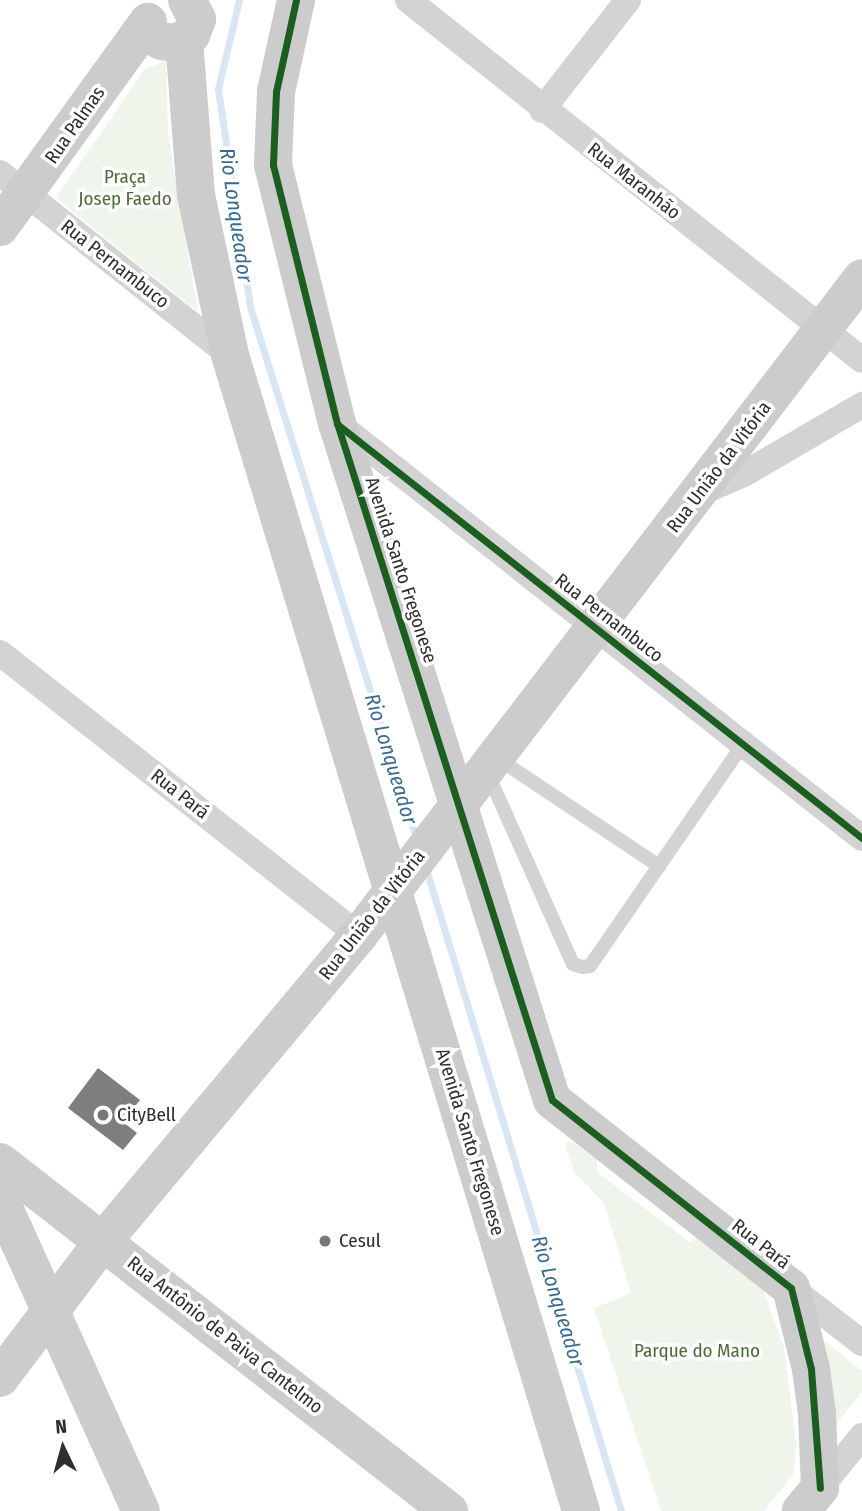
<!DOCTYPE html>
<html>
<head>
<meta charset="utf-8">
<style>
	body { margin:0 }
	#map { position:relative; width:862px; height:1511px; overflow:hidden; background:#fff; font-family:"Fira Sans Condensed",sans-serif }
	div>[style] { position:absolute }
	.green>* { inset:0; background:#f0f5eb }
	.stream>* { height:7px; margin:-3.5px; padding:0 3.5px; transform-origin:3.5px; border-radius:3.5px; background:#d7e6f2 }
	.building>* { inset:0; background:#7e7e7e }
	.lane>* { height:14px; margin:-7px; padding:0 7px; transform-origin:7px; border-radius:7px; background:#d3d3d3 }
	.street>* { height:26px; margin:-13px; padding:0 13px; transform-origin:13px; border-radius:13px; background:#d3d3d3 }
	.secondary>* { height:38px; margin:-19px; padding:0 19px; transform-origin:19px; border-radius:19px; background:#ccc }
	.cycleway>* { height:7px; margin:-3.5px; padding:0 3.5px; transform-origin:3.5px; border-radius:3.5px; background:#1b5e20 }
	.dots>* { width:19px; height:19px; translate:-50% -50%; box-sizing:border-box; border:4px solid #fff; border-radius:50% }
	span { translate:-50% -50%; white-space:nowrap; text-align:center; line-height:1.15; -webkit-text-stroke:7px #fff; paint-order:stroke }
	.street-label { font-size:19px; color:#2e2e2e }
	.park-label { font-size:19px; color:#4e6b39 }
	.poi-label { font-size:19px; color:#2e2e2e }
	.left { translate:0 -50%; text-align:left }
	.water-label { font-size:21px; color:#396b92; font-style:italic }
	.north { position:absolute; left:28px; top:1413px; width:70px; height:70px; -webkit-text-stroke:5px #fff; paint-order:stroke; rotate:355deg; font-size:19px; font-weight:700; line-height:28px; text-align:center; color:#2e2e2e }
	.north::after { content:''; display:block; margin:auto; width:24px; height:32px; background:#2e2e2e; clip-path:polygon(50% 0,100% 100%,50% 72%,0 100%) }
</style>
</head>
<body>
<div id="map">
	<div class="green">
		<i style="clip-path:polygon(166px 60px,168px 135px,198px 312px,56px 198px,144px 70px)"></i>
		<i style="clip-path:polygon(569px 1140px,597px 1158px,597px 1172px,690px 1242px,699px 1236px,762px 1286px,784px 1348px,796px 1442px,794px 1473px,764px 1511px,661px 1511px,594px 1308px,631px 1293px,604px 1203px,574px 1172px,565px 1144px)"></i>
		<i style="clip-path:polygon(816px 1334px,862px 1371px,862px 1392px,832px 1429px)"></i>
	</div>
	<div class="stream">
		<i style="left:239px;top:0;width:91px;rotate:103.3deg"></i>
		<i style="left:218px;top:89px;width:220px;rotate:81.6deg"></i>
		<i style="left:250px;top:307px;width:560px;rotate:72.63deg"></i>
		<i style="left:426px;top:869px;width:671px;rotate:73.1deg"></i>
	</div>
	<div class="building">
		<i style="clip-path:polygon(98px 1068px,140px 1100px,123px 1122px,137px 1133px,123px 1150px,68px 1108px)"></i>
	</div>
	<div class="lane">
		<i style="left:497px;top:758px;width:195px;rotate:33.7deg"></i>
		<i style="left:487px;top:772px;width:210px;rotate:65.9deg"></i>
		<i style="left:573px;top:964px;width:9px;rotate:18deg"></i>
		<i style="left:582px;top:967px;width:8px;rotate:-7deg"></i>
		<i style="left:590px;top:966px;width:270px;rotate:-55.4deg"></i>
	</div>
	<div class="street">
		<i style="left:408px;top:0;width:579px;rotate:38.41deg"></i>
		<i style="left:542px;top:110px;width:140px;rotate:-52deg"></i>
		<i style="left:0;top:173px;width:293px;rotate:38.4deg"></i>
		<i style="left:337px;top:423px;width:669px;rotate:38.33deg"></i>
		<i style="left:700px;top:493px;width:48px;rotate:-23.4deg"></i>
		<i style="left:744px;top:474px;width:137px;rotate:-30.3deg"></i>
		<i style="left:0;top:653px;width:457px;rotate:38.2deg"></i>
		<i style="left:791px;top:1288px;width:90px;rotate:37.8deg"></i>
		<i style="left:820px;top:1488px;width:67px;rotate:-51.1deg"></i>
	</div>
	<div class="secondary">
		<i style="left:296px;top:0;width:94px;rotate:102.3deg"></i>
		<i style="left:276px;top:92px;width:73px;rotate:92.4deg"></i>
		<i style="left:273px;top:165px;width:266px;rotate:76.1deg"></i>
		<i style="left:337px;top:423px;width:710px;rotate:72.38deg"></i>
		<i style="left:552px;top:1100px;width:304px;rotate:38.2deg"></i>
		<i style="left:791px;top:1288px;width:83px;rotate:76.1deg"></i>
		<i style="left:811px;top:1369px;width:45px;rotate:82.4deg"></i>
		<i style="left:817px;top:1414px;width:74px;rotate:87.7deg"></i>
		<i style="left:820px;top:1488px;width:30px;rotate:130deg"></i>
		<i style="left:184px;top:40px;width:155px;rotate:85.6deg"></i>
		<i style="left:196px;top:195px;width:164px;rotate:78deg"></i>
		<i style="left:230px;top:355px;width:1208px;rotate:73.11deg"></i>
		<i style="left:161px;top:41px;width:15px;rotate:8deg"></i>
		<i style="left:176px;top:43px;width:17px;rotate:-28deg"></i>
		<i style="left:191px;top:35px;width:17px;rotate:-69deg"></i>
		<i style="left:197px;top:19px;width:21px;rotate:-118deg"></i>
		<i style="left:0;top:227px;width:253px;rotate:-54.2deg"></i>
		<i style="left:0;top:1162px;width:569px;rotate:37.86deg"></i>
		<i style="left:0;top:1199px;width:342px;rotate:65.7deg"></i>
		<i style="left:0;top:1378px;width:173px;rotate:-53deg"></i>
		<i style="left:104px;top:1240px;width:398px;rotate:-50.1deg"></i>
		<i style="left:359px;top:935px;width:827px;rotate:-52.56deg"></i>
	</div>
	<div class="cycleway">
		<i style="left:296px;top:0;width:94px;rotate:102.3deg"></i>
		<i style="left:276px;top:92px;width:73px;rotate:92.4deg"></i>
		<i style="left:273px;top:165px;width:266px;rotate:76.1deg"></i>
		<i style="left:337px;top:423px;width:710px;rotate:72.38deg"></i>
		<i style="left:552px;top:1100px;width:304px;rotate:38.2deg"></i>
		<i style="left:791px;top:1288px;width:83px;rotate:76.1deg"></i>
		<i style="left:811px;top:1369px;width:119px;rotate:85.7deg"></i>
		<i style="left:337px;top:424px;width:669px;rotate:38.26deg"></i>
	</div>
	<div class="dots">
		<i style="left:103px;top:1115px;background:#777"></i>
		<i style="left:325px;top:1241px;background:#777"></i>
	</div>
	<div class="street-label">
		<span style="left:75px;top:125px;rotate:-55deg">Rua Palmas</span>
		<span style="left:634px;top:181px;rotate:38deg">Rua Maranhão</span>
		<span style="left:115px;top:264px;rotate:38deg">Rua Pernambuco</span>
		<span style="left:719px;top:467px;rotate:-53deg">Rua União da Vitória</span>
		<span style="left:401px;top:570px;rotate:72deg">Avenida Santo Fregonese</span>
		<span style="left:609px;top:618px;rotate:38deg">Rua Pernambuco</span>
		<span style="left:180px;top:794px;rotate:38deg">Rua Pará</span>
		<span style="left:372px;top:915px;rotate:-52deg">Rua União da Vitória</span>
		<span style="left:470px;top:1142px;rotate:73deg">Avenida Santo Fregonese</span>
		<span style="left:761px;top:1244px;rotate:38deg">Rua Pará</span>
		<span style="left:225px;top:1335px;rotate:38deg">Rua Antônio de Paiva Cantelmo</span>
	</div>
	<div class="park-label">
		<span style="left:125px;top:188px">Praça<br>Josep Faedo</span>
		<span style="left:697px;top:1351px">Parque do Mano</span>
	</div>
	<div class="poi-label">
		<span class="left" style="left:117px;top:1115px">CityBell</span>
		<span class="left" style="left:339px;top:1241px">Cesul</span>
	</div>
	<div class="water-label">
		<span style="left:236px;top:215px;rotate:82deg">Rio Lonqueador</span>
		<span style="left:391px;top:759px;rotate:73deg">Rio Lonqueador</span>
		<span style="left:558px;top:1301px;rotate:73deg">Rio Lonqueador</span>
	</div>
	<div class="north">N</div>
</div>
</body>
</html>
